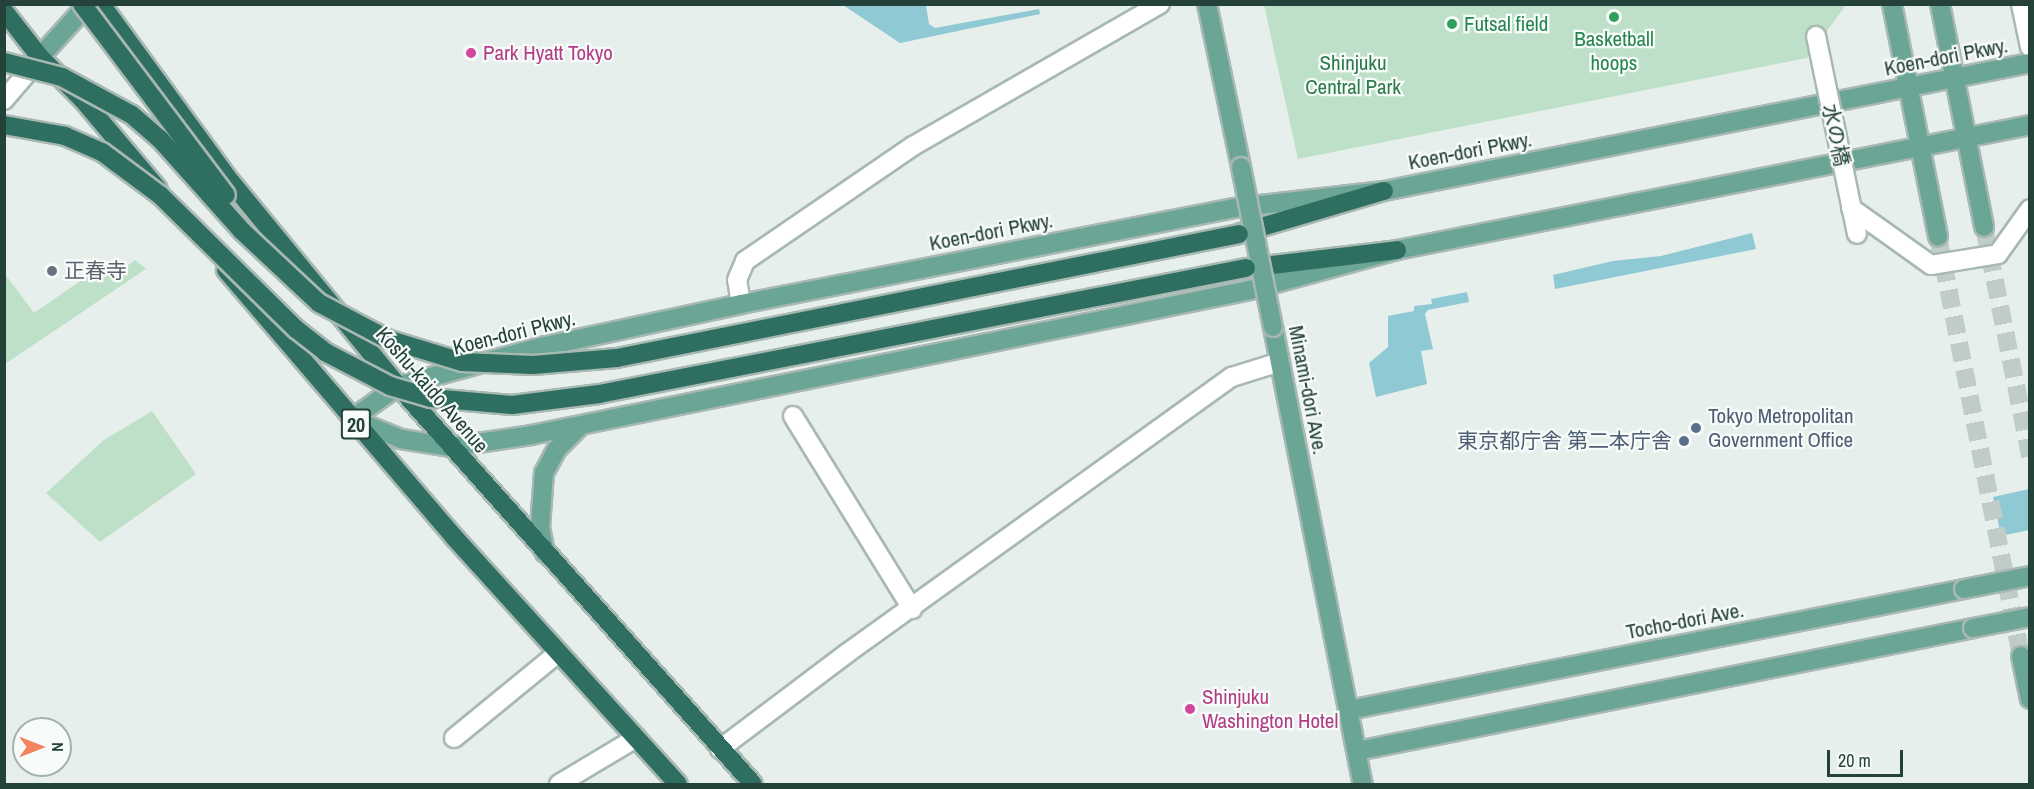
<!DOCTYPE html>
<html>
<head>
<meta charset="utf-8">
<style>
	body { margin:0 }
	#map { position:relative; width:2034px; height:789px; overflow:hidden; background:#e6efeb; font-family:"Archivo Narrow","Noto Sans JP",sans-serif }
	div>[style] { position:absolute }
	.green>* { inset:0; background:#bfe0c8 }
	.water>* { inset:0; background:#8ec9d4 }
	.major-tunnel>* { height:18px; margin-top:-9px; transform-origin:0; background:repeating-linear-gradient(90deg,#bfccc8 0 18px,transparent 0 27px) }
	.roads { filter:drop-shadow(2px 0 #a8b8b2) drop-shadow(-2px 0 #a8b8b2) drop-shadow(0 2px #a8b8b2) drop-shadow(0 -2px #a8b8b2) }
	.minor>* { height:18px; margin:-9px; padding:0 9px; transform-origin:9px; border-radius:9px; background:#fff }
	.major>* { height:18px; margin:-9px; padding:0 9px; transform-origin:9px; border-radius:9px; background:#6aa596 }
	.highway>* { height:18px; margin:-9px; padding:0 9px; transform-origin:9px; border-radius:9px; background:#2f6f62 }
	.bridges { filter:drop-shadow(2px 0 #a8b8b2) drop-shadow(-2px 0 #a8b8b2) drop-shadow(0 2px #a8b8b2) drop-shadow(0 -2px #a8b8b2) }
	.minor-bridge>* { height:18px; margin:-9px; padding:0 9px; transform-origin:9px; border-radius:9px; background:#fff }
	.major-bridge>* { height:18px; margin:-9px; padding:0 9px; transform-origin:9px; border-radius:9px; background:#6aa596 }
	.highway-bridge>* { height:18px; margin:-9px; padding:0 9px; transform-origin:9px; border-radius:9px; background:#2f6f62 }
	.dots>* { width:16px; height:16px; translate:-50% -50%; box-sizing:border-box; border:3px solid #f7fbf9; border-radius:50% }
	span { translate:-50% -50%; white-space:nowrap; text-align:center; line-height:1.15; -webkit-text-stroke:4.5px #f7fbf9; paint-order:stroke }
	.shield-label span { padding:2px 4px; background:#f7fbf9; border:2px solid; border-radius:4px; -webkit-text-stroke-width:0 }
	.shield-label { font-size:20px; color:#24423a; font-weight:700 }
	.leisure-label { font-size:21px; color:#27864d }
	.left { translate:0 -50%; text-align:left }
	.hotel-label { font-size:21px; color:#b23c85 }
	.street-label { font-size:21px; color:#24423a }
	.park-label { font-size:21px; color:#2d7a4b }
	.worship-label { font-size:21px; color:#5b616d }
	.service-label { font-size:21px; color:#4e5e75 }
	.right { translate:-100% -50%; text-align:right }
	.frame { position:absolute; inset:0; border:6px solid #24423a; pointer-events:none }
	.north { position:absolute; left:12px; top:717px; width:60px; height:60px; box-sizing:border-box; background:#f7fbf9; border:2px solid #a3b1ad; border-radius:50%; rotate:90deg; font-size:16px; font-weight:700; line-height:24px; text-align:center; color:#24423a }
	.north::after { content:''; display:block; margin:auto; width:21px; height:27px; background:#f4845f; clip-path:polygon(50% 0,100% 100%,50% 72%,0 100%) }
	.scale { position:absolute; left:1827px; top:750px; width:76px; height:27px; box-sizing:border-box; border:3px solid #24423a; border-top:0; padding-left:8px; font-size:18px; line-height:21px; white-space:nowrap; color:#24423a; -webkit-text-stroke:4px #f7fbf9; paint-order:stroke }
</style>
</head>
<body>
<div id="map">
	<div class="green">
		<i style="clip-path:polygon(1264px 5px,1846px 5px,1807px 58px,1298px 159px)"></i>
		<i style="clip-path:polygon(135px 260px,146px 269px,5px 364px,5px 274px,34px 313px,99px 268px,112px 278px)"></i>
		<i style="clip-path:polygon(152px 411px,196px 474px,100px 542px,46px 493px,104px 440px)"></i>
	</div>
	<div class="water">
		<i style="clip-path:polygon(843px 5px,926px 5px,929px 24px,935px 28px,1039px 9px,1040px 14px,900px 43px)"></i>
		<i style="clip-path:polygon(1752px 233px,1756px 249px,1555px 289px,1553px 275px,1613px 261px,1661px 256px)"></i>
		<i style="clip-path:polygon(1467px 292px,1469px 302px,1428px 310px,1425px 314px,1433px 349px,1421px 351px,1427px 384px,1376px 397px,1369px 363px,1388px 347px,1388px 316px,1414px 311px,1414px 306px,1432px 304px,1431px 299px)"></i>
		<i style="clip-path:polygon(2029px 489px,2029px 530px,2001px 536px,1993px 497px)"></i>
	</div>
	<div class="major-tunnel">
		<i style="left:1984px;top:227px;width:234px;rotate:78.6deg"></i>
		<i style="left:1938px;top:237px;width:427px;rotate:78.8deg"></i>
	</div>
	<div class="roads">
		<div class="minor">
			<i style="left:2021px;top:4px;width:44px;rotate:78.2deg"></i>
			<i style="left:4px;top:100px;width:55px;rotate:-49.4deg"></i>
			<i style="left:741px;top:304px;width:24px;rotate:-99deg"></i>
			<i style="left:737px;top:280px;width:21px;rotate:-67deg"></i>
			<i style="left:745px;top:261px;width:204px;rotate:-34.4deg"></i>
			<i style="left:913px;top:146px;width:285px;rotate:-29.9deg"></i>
			<i style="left:793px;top:416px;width:227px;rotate:58.3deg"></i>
			<i style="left:454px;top:738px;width:134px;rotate:-39.3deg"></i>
			<i style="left:720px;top:749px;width:158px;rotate:-37deg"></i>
			<i style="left:846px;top:654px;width:475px;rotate:-35.7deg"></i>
			<i style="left:1232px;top:377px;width:50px;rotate:-17.4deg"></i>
			<i style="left:559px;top:784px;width:90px;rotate:-30.9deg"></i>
		</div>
		<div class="major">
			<i style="left:1207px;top:4px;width:167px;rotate:78.2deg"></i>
			<i style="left:1892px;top:4px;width:237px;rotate:78.8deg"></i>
			<i style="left:1940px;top:4px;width:227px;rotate:78.8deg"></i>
			<i style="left:40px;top:57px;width:72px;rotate:-47.8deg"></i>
			<i style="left:1273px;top:327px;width:466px;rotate:78.9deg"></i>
			<i style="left:352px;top:419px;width:57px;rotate:-35.7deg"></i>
			<i style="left:398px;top:386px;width:148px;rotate:-15.3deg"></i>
			<i style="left:541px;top:347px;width:205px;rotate:-12.1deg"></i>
			<i style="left:741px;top:304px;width:502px;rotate:-11.02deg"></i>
			<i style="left:1234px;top:208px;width:151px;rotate:-6.5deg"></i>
			<i style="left:1384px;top:191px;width:659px;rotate:-11.21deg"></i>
			<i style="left:352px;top:419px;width:53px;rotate:22.2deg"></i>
			<i style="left:401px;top:439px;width:51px;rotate:9.1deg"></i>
			<i style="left:451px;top:447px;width:81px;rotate:-8.5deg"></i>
			<i style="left:531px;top:435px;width:733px;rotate:-11.4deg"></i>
			<i style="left:1250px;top:290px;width:152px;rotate:-15.2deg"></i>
			<i style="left:1397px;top:250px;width:645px;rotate:-11.17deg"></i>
			<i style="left:545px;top:553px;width:26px;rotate:-101deg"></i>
			<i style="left:540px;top:527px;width:54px;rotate:-85.8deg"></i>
			<i style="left:544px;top:473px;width:27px;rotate:-62deg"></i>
			<i style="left:557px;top:449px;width:33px;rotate:-45deg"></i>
			<i style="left:2021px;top:656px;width:44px;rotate:78.2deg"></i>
			<i style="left:1349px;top:710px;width:627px;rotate:-11.13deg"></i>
			<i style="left:1357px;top:751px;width:628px;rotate:-11.29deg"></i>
		</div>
		<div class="highway">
			<i style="left:101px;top:4px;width:220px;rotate:53.9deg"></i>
			<i style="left:231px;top:182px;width:264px;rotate:50.7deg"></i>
			<i style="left:398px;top:386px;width:533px;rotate:48.27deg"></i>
			<i style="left:4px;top:11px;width:58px;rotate:52deg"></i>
			<i style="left:40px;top:57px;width:61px;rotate:45deg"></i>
			<i style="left:83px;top:100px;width:116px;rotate:49.9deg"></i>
			<i style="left:1241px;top:233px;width:149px;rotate:-16.4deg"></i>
			<i style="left:1247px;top:268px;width:151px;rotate:-6.8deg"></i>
			<i style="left:226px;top:270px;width:351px;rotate:49.5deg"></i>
			<i style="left:454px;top:537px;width:333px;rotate:47.8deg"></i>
		</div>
	</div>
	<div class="bridges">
		<div class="minor-bridge">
			<i style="left:1816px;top:36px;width:202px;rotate:78.3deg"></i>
			<i style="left:1851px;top:208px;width:98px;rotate:35.5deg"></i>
			<i style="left:1931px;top:265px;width:68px;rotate:-9.3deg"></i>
			<i style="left:1998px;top:254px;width:55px;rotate:-54.6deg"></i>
		</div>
		<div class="major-bridge">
			<i style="left:1241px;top:167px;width:163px;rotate:78.7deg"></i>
			<i style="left:1964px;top:589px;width:67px;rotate:-11.1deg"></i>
			<i style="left:1973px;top:628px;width:58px;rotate:-10.9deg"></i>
		</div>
		<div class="highway-bridge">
			<i style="left:82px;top:4px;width:239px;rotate:53deg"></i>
			<i style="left:4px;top:62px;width:60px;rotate:14.5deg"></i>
			<i style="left:62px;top:77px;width:80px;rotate:28.5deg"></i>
			<i style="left:132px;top:115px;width:37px;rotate:41deg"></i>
			<i style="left:160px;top:139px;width:123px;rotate:48.3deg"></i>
			<i style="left:242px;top:231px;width:105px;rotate:43.1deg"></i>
			<i style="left:319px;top:303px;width:77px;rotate:27.9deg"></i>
			<i style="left:387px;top:339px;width:78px;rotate:17deg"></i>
			<i style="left:462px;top:362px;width:71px;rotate:2.4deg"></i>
			<i style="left:533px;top:365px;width:84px;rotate:-4.8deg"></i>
			<i style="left:617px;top:358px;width:634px;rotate:-11.27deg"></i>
			<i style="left:4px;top:125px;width:62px;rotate:10.2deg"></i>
			<i style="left:65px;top:136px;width:40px;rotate:23.4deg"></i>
			<i style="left:102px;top:152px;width:72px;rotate:36.6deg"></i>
			<i style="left:160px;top:195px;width:191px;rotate:44.6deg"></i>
			<i style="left:296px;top:329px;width:37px;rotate:38deg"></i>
			<i style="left:325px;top:352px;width:73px;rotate:27.6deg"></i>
			<i style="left:390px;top:386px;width:43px;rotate:16.3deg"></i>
			<i style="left:431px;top:398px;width:81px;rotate:4.9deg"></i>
			<i style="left:512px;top:405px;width:88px;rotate:-7.2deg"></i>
			<i style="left:599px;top:394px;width:659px;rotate:-11.02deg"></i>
		</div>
	</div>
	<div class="dots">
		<i style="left:1614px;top:17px;background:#2e9e5b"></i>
		<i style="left:1452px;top:24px;background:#2e9e5b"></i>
		<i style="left:471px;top:53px;background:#d1479c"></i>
		<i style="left:52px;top:271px;background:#6b7280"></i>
		<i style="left:1696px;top:428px;background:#5c6f8a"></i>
		<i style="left:1684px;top:441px;background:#5c6f8a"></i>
		<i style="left:1190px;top:709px;background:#d1479c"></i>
	</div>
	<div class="shield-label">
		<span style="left:356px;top:424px">20</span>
	</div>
	<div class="leisure-label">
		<span class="left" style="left:1464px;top:24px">Futsal field</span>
		<span style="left:1614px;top:51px">Basketball<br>hoops</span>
	</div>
	<div class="hotel-label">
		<span class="left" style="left:483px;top:53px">Park Hyatt Tokyo</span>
		<span class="left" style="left:1202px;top:709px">Shinjuku<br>Washington Hotel</span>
	</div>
	<div class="street-label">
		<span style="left:1946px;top:57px;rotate:-11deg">Koen-dori Pkwy.</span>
		<span style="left:1836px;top:135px;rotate:78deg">水の橋</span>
		<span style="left:1470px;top:151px;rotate:-11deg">Koen-dori Pkwy.</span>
		<span style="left:991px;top:232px;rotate:-11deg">Koen-dori Pkwy.</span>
		<span style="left:514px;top:333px;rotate:-14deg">Koen-dori Pkwy.</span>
		<span style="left:432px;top:390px;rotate:49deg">Koshu-kaido Avenue</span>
		<span style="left:1308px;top:390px;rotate:79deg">Minami-dori Ave.</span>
		<span style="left:1685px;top:621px;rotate:-11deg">Tocho-dori Ave.</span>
	</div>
	<div class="park-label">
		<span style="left:1353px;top:75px">Shinjuku<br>Central Park</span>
	</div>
	<div class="worship-label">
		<span class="left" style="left:64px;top:271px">正春寺</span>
	</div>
	<div class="service-label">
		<span class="left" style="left:1708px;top:428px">Tokyo Metropolitan<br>Government Office</span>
		<span class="right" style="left:1672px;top:441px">東京都庁舎 第二本庁舎</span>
	</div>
	<div class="frame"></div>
	<div class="north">N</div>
	<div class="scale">20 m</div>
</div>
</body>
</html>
